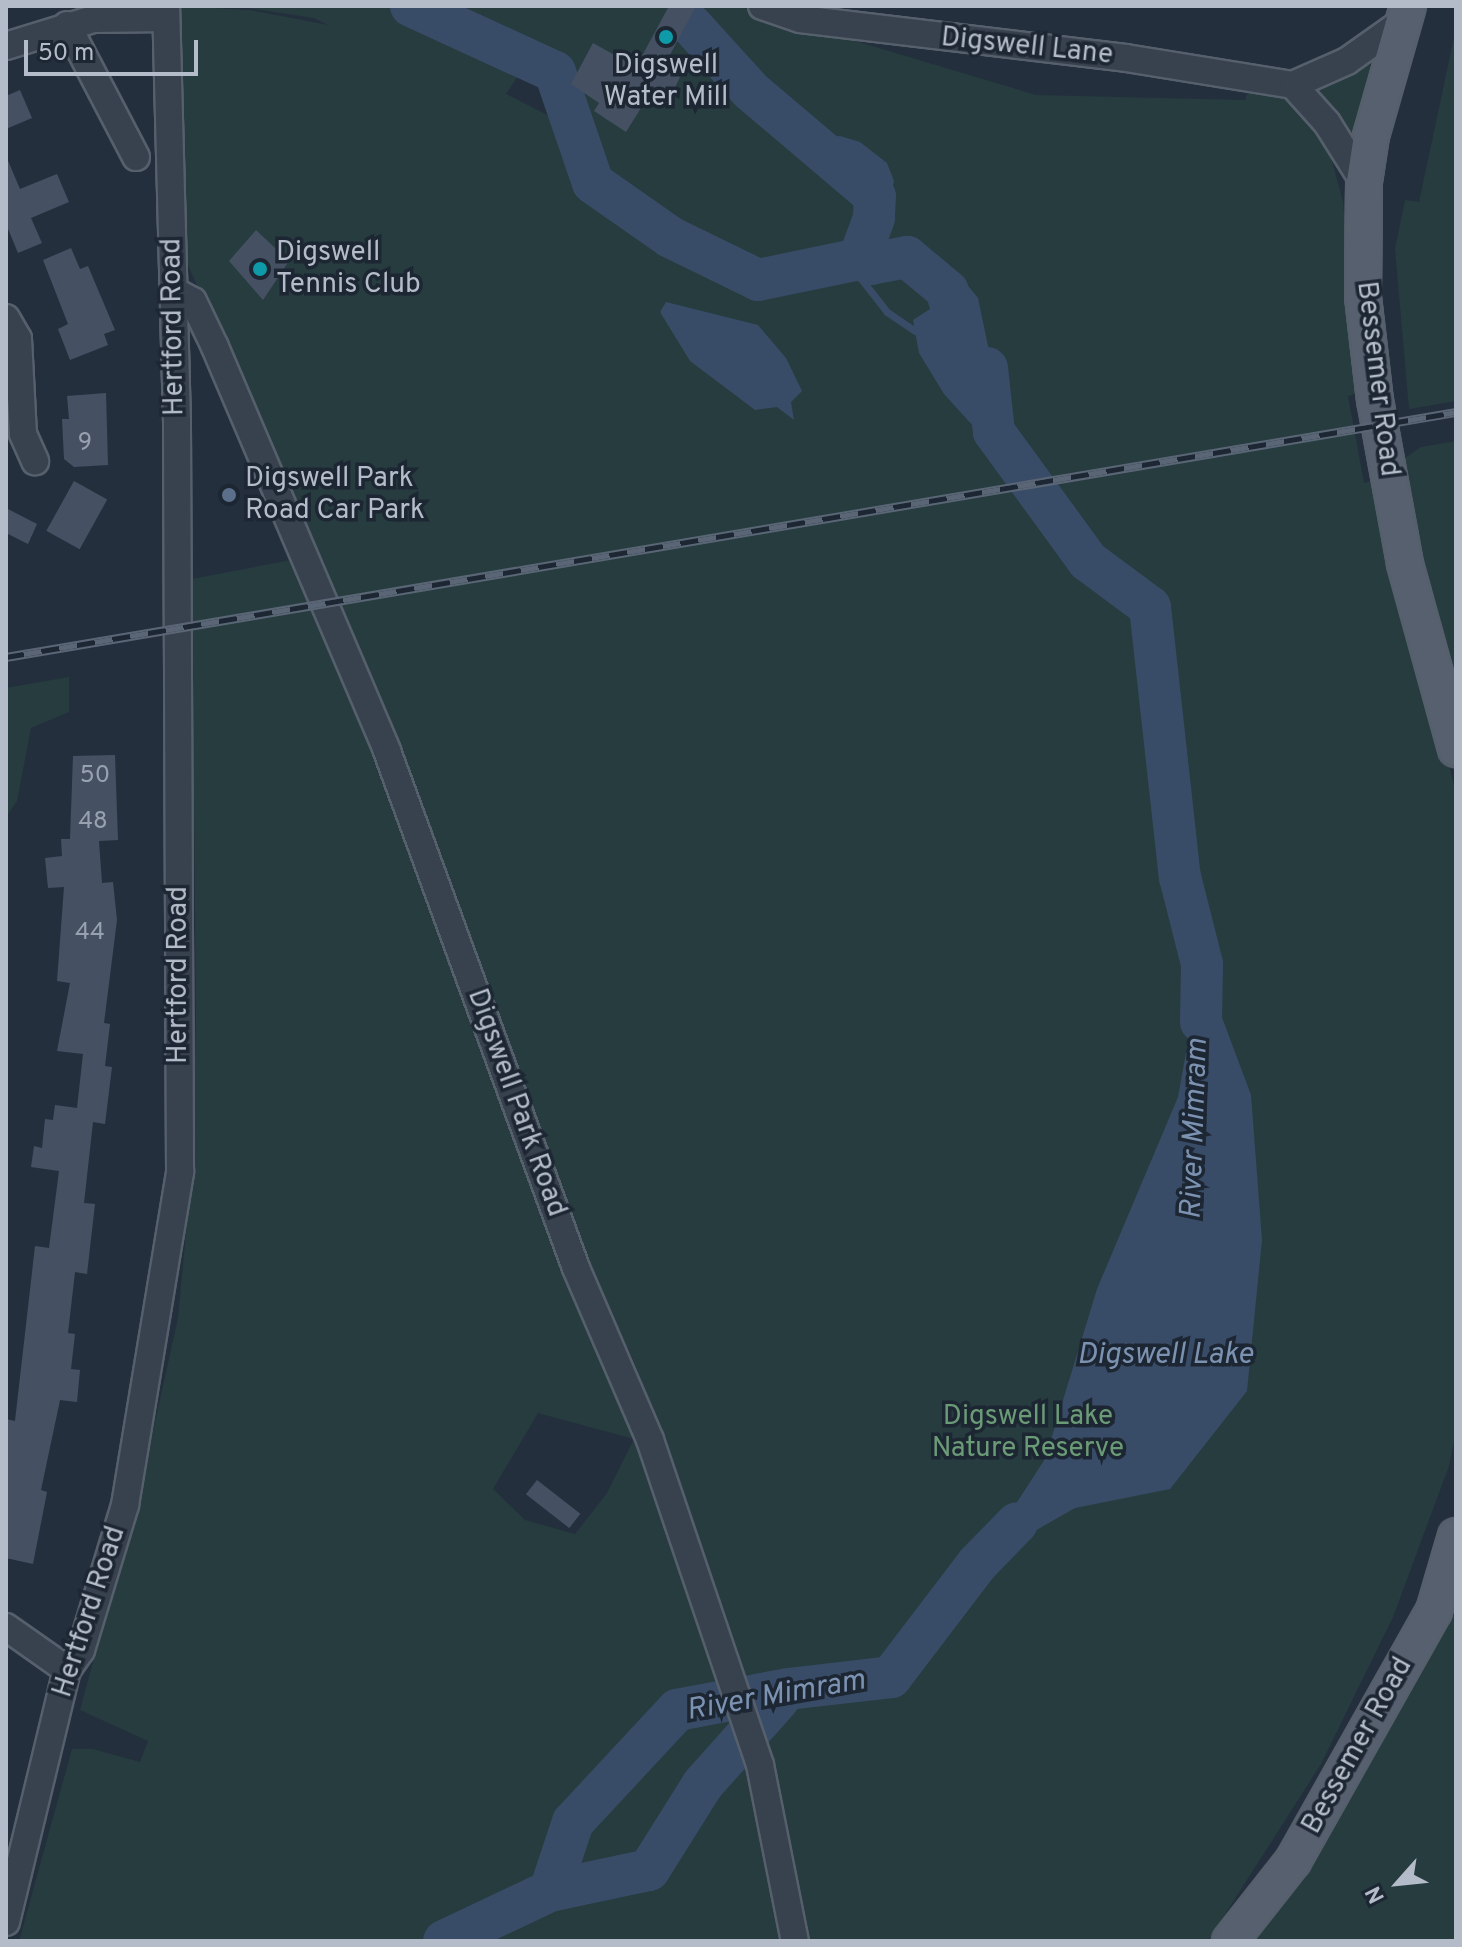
<!DOCTYPE html>
<html>
<head>
<meta charset="utf-8">
<style>
	body { margin:0 }
	#map { position:relative; width:1462px; height:1947px; overflow:hidden; background:#242f3e; font-family:Overpass,sans-serif }
	div>[style] { position:absolute }
	.green>* { inset:0; background:#263c3f }
	.water>* { inset:0; background:#394c67 }
	.stream>* { height:7px; margin:-3.5px; padding:0 3.5px; transform-origin:3.5px; border-radius:3.5px; background:#394c67 }
	.river>* { height:42px; margin:-21px; padding:0 21px; transform-origin:21px; border-radius:21px; background:#394c67 }
	.building>* { inset:0; background:#455162; transform-origin:0 0 }
	.roads { filter:drop-shadow(2px 0 #565f6c) drop-shadow(-2px 0 #565f6c) drop-shadow(0 2px #565f6c) drop-shadow(0 -2px #565f6c) }
	.minor>* { height:26px; margin:-13px; padding:0 13px; transform-origin:13px; border-radius:13px; background:#38414e }
	.major>* { height:34px; margin:-17px; padding:0 17px; transform-origin:17px; border-radius:17px; background:#56606e }
	.rail>* { height:9px; margin-top:-4.5px; transform-origin:0; background:repeating-linear-gradient(90deg,#1d2633 0 18px,#5a6575 0 36px); box-sizing:border-box; border-block:2px solid #5a6575 }
	.dots>* { width:22px; height:22px; translate:-50% -50%; box-sizing:border-box; border:4px solid #1d2633; border-radius:50% }
	span { translate:-50% -50%; white-space:nowrap; text-align:center; line-height:1.15; -webkit-text-stroke:7px #1d2633; paint-order:stroke }
	.number-label { font-size:24px; color:#98a1af }
	.number-label span { -webkit-text-stroke-width:0 }
	.street-label { font-size:28px; color:#b4bcc9 }
	.poi-label { font-size:28px; color:#b4bcc9 }
	.left { translate:0 -50%; text-align:left }
	.park-label { font-size:28px; color:#6b9a76 }
	.water-label { font-size:30px; color:#7c92b1; font-style:italic }
	.frame { position:absolute; inset:0; border:8px solid #b4bcc9; pointer-events:none }
	.north { position:absolute; left:1358px; top:1843px; width:80px; height:80px; -webkit-text-stroke:6px #1d2633; paint-order:stroke; rotate:243deg; font-size:22px; font-weight:700; line-height:32px; text-align:center; color:#b4bcc9 }
	.north::after { content:''; display:block; margin:auto; width:28px; height:36px; background:#b4bcc9; clip-path:polygon(50% 0,100% 100%,50% 72%,0 100%) }
	.scale { position:absolute; left:24px; top:40px; width:174px; height:36px; box-sizing:border-box; border:4px solid #b4bcc9; border-top:0; padding-left:10px; font-size:24px; line-height:28px; white-space:nowrap; color:#b4bcc9; -webkit-text-stroke:6px #1d2633; paint-order:stroke }
</style>
</head>
<body>
<div id="map">
	<div class="green">
		<i style="clip-path:polygon(evenodd,176px 6px,250px 10px,328px 25px,314px 18px,234px 6px,738px 6px,1036px 95px,1245px 100px,1249px 88px,1280px 95px,1304px 112px,1327px 143px,1343px 201px,1359px 393px,1348px 396px,1364px 483px,1378px 479px,1456px 794px,1456px 1430px,1449px 1466px,1393px 1617px,1321px 1764px,1208px 1941px,803px 1941px,744px 1683px,711px 1576px,635px 1364px,584px 1253px,363px 658px,179px 245px,176px 6px,532px 55px,558px 70px,579px 131px,506px 94px,532px 55px)"></i>
		<i style="clip-path:polygon(1456px 28px,1456px 401px,1409px 409px,1395px 249px,1405px 200px,1419px 202px)"></i>
		<i style="clip-path:polygon(1367px 62px,1372px 67px,1357px 133px,1349px 135px,1314px 94px,1317px 85px)"></i>
		<i style="clip-path:polygon(1456px 441px,1456px 686px,1426px 593px,1396px 464px,1421px 447px)"></i>
		<i style="clip-path:polygon(evenodd,291px 560px,376px 754px,547px 1219px,670px 1518px,748px 1777px,780px 1941px,19px 1941px,72px 1749px,93px 1749px,140px 1762px,148px 1741px,80px 1710px,141px 1485px,178px 1318px,192px 1168px,196px 1019px,192px 579px,291px 560px,538px 1413px,634px 1439px,607px 1493px,575px 1534px,525px 1520px,493px 1489px,538px 1413px)"></i>
		<i style="clip-path:polygon(69px 677px,69px 712px,31px 728px,17px 801px,6px 817px,6px 688px)"></i>
		<i style="clip-path:polygon(1456px 1549px,1456px 1941px,1235px 1941px)"></i>
	</div>
	<div class="water">
		<i style="clip-path:polygon(840px 136px,860px 142px,887px 163px,894px 181px,885px 216px,874px 218px,871px 206px,802px 147px,808px 140px)"></i>
		<i style="clip-path:polygon(916px 255px,957px 272px,978px 298px,1002px 413px,992px 423px,974px 427px,944px 394px,919px 353px,913px 320px,930px 309px,920px 275px,905px 257px)"></i>
		<i style="clip-path:polygon(666px 302px,758px 325px,786px 358px,802px 391px,791px 402px,794px 420px,777px 407px,755px 410px,690px 361px,660px 312px)"></i>
		<i style="clip-path:polygon(1202px 964px,1251px 1095px,1262px 1240px,1247px 1391px,1170px 1489px,1075px 1508px,977px 1564px,1045px 1459px,1097px 1289px,1178px 1097px)"></i>
	</div>
	<div class="stream">
		<i style="left:859px;top:259px;width:13px;rotate:108deg"></i>
		<i style="left:855px;top:271px;width:52px;rotate:52deg"></i>
		<i style="left:887px;top:312px;width:34px;rotate:34deg"></i>
	</div>
	<div class="river">
		<i style="left:411px;top:6px;width:158px;rotate:24.6deg"></i>
		<i style="left:555px;top:72px;width:117px;rotate:71.1deg"></i>
		<i style="left:593px;top:183px;width:94px;rotate:35deg"></i>
		<i style="left:670px;top:237px;width:98px;rotate:26deg"></i>
		<i style="left:758px;top:280px;width:103px;rotate:-11.7deg"></i>
		<i style="left:859px;top:259px;width:13px;rotate:23deg"></i>
		<i style="left:871px;top:264px;width:37px;rotate:-11deg"></i>
		<i style="left:907px;top:257px;width:53px;rotate:39.7deg"></i>
		<i style="left:691px;top:25px;width:89px;rotate:47.7deg"></i>
		<i style="left:751px;top:91px;width:162px;rotate:40.3deg"></i>
		<i style="left:875px;top:196px;width:22px;rotate:93deg"></i>
		<i style="left:874px;top:218px;width:44px;rotate:110.1deg"></i>
		<i style="left:987px;top:368px;width:64px;rotate:83.8deg"></i>
		<i style="left:994px;top:432px;width:160px;rotate:53.9deg"></i>
		<i style="left:1088px;top:561px;width:77px;rotate:36.6deg"></i>
		<i style="left:1150px;top:607px;width:272px;rotate:83.7deg"></i>
		<i style="left:1180px;top:877px;width:90px;rotate:75.8deg"></i>
		<i style="left:1202px;top:964px;width:58px;rotate:91deg"></i>
		<i style="left:550px;top:1891px;width:101px;rotate:-12deg"></i>
		<i style="left:649px;top:1870px;width:102px;rotate:-57.9deg"></i>
		<i style="left:703px;top:1784px;width:113px;rotate:-48.2deg"></i>
		<i style="left:444px;top:1941px;width:117px;rotate:-25.3deg"></i>
		<i style="left:550px;top:1891px;width:73px;rotate:-71.6deg"></i>
		<i style="left:573px;top:1822px;width:153px;rotate:-47.1deg"></i>
		<i style="left:677px;top:1710px;width:113px;rotate:-10.7deg"></i>
		<i style="left:788px;top:1689px;width:104px;rotate:-6.6deg"></i>
		<i style="left:891px;top:1677px;width:142px;rotate:-52.7deg"></i>
		<i style="left:977px;top:1564px;width:57px;rotate:-45.7deg"></i>
	</div>
	<div class="building">
		<i style="clip-path:polygon(669px 6px,696px 6px,663px 68px,680px 77px,671px 96px,654px 87px,626px 132px,594px 111px,599px 103px,571px 84px,593px 43px,636px 67px)"></i>
		<i style="clip-path:polygon(20px 90px,32px 118px,6px 129px,6px 96px)"></i>
		<i style="clip-path:polygon(6px 156px,20px 189px,57px 174px,69px 202px,31px 218px,42px 243px,18px 253px,6px 224px)"></i>
		<i style="clip-path:polygon(256px 230px,289px 261px,263px 300px,229px 261px)"></i>
		<i style="clip-path:polygon(71px 248px,80px 269px,88px 266px,115px 330px,104px 334px,108px 345px,70px 360px,58px 329px,68px 324px,43px 260px)"></i>
		<i style="clip-path:polygon(106px 393px,108px 465px,74px 467px,64px 459px,62px 419px,69px 419px,67px 396px)"></i>
		<i style="left:74px;top:481px;width:38px;height:57px;rotate:29deg"></i>
		<i style="clip-path:polygon(6px 508px,37px 524px,28px 544px,6px 533px)"></i>
		<i style="clip-path:polygon(115px 755px,118px 840px,99px 841px,102px 883px,113px 882px,117px 920px,104px 1023px,110px 1024px,105px 1066px,112px 1067px,105px 1124px,93px 1122px,84px 1203px,95px 1204px,87px 1274px,75px 1272px,68px 1333px,75px 1334px,71px 1369px,80px 1370px,77px 1402px,60px 1400px,41px 1490px,47px 1492px,33px 1564px,6px 1558px,6px 1419px,15px 1421px,35px 1246px,49px 1248px,59px 1171px,31px 1167px,34px 1146px,42px 1148px,45px 1119px,53px 1120px,55px 1105px,77px 1108px,83px 1054px,57px 1051px,70px 983px,57px 981px,64px 887px,48px 888px,45px 858px,62px 856px,61px 839px,70px 839px,73px 756px)"></i>
		<i style="left:537px;top:1480px;width:55px;height:18px;rotate:38deg"></i>
	</div>
	<div class="roads">
		<div class="minor">
			<i style="left:762px;top:6px;width:40px;rotate:18.9deg"></i>
			<i style="left:800px;top:19px;width:328px;rotate:6.8deg"></i>
			<i style="left:1126px;top:58px;width:169px;rotate:9.2deg"></i>
			<i style="left:1293px;top:85px;width:59px;rotate:-24deg"></i>
			<i style="left:1347px;top:61px;width:67px;rotate:-35.3deg"></i>
			<i style="left:67px;top:25px;width:149px;rotate:62.4deg"></i>
			<i style="left:6px;top:46px;width:91px;rotate:-17.2deg"></i>
			<i style="left:93px;top:19px;width:71px;rotate:-0.8deg"></i>
			<i style="left:1293px;top:85px;width:51px;rotate:48.2deg"></i>
			<i style="left:1327px;top:123px;width:70px;rotate:57.9deg"></i>
			<i style="left:174px;top:291px;width:21px;rotate:28deg"></i>
			<i style="left:193px;top:301px;width:51px;rotate:64.4deg"></i>
			<i style="left:215px;top:347px;width:439px;rotate:66.9deg"></i>
			<i style="left:387px;top:751px;width:550px;rotate:69.92deg"></i>
			<i style="left:576px;top:1268px;width:187px;rotate:66.7deg"></i>
			<i style="left:650px;top:1440px;width:343px;rotate:71.3deg"></i>
			<i style="left:760px;top:1765px;width:179px;rotate:78.8deg"></i>
			<i style="left:6px;top:318px;width:24px;rotate:60deg"></i>
			<i style="left:18px;top:339px;width:95px;rotate:87deg"></i>
			<i style="left:23px;top:434px;width:30px;rotate:66deg"></i>
			<i style="left:6px;top:1627px;width:75px;rotate:35.2deg"></i>
			<i style="left:6px;top:1922px;width:259px;rotate:-76.4deg"></i>
			<i style="left:67px;top:1670px;width:24px;rotate:-55deg"></i>
			<i style="left:81px;top:1650px;width:152px;rotate:-73.1deg"></i>
			<i style="left:125px;top:1505px;width:338px;rotate:-80.6deg"></i>
			<i style="left:180px;top:1172px;width:749px;rotate:-90.23deg"></i>
			<i style="left:177px;top:423px;width:417px;rotate:-91.5deg"></i>
		</div>
		<div class="major">
			<i style="left:1408px;top:6px;width:135px;rotate:105.9deg"></i>
			<i style="left:1371px;top:136px;width:47px;rotate:98.7deg"></i>
			<i style="left:1364px;top:182px;width:115px;rotate:90.5deg"></i>
			<i style="left:1363px;top:297px;width:104px;rotate:83.4deg"></i>
			<i style="left:1375px;top:400px;width:167px;rotate:79.6deg"></i>
			<i style="left:1405px;top:564px;width:192px;rotate:74.6deg"></i>
			<i style="left:1230px;top:1941px;width:102px;rotate:-51.8deg"></i>
			<i style="left:1293px;top:1861px;width:287px;rotate:-60.6deg"></i>
			<i style="left:1434px;top:1611px;width:78px;rotate:-73.7deg"></i>
		</div>
	</div>
	<div class="rail">
		<i style="left:6px;top:657px;width:1471px;rotate:-9.59deg"></i>
	</div>
	<div class="dots">
		<i style="left:666px;top:37px;background:#0f9aa8"></i>
		<i style="left:260px;top:269px;background:#0f9aa8"></i>
		<i style="left:229px;top:495px;background:#5c6f8a"></i>
	</div>
	<div class="number-label">
		<span style="left:85px;top:444px">9</span>
		<span style="left:95px;top:777px">50</span>
		<span style="left:93px;top:823px">48</span>
		<span style="left:90px;top:934px">44</span>
	</div>
	<div class="street-label">
		<span style="left:1027px;top:47px;rotate:6deg">Digswell Lane</span>
		<span style="left:174px;top:327px;rotate:-91deg">Hertford Road</span>
		<span style="left:1377px;top:379px;rotate:83deg">Bessemer Road</span>
		<span style="left:179px;top:975px;rotate:-90deg">Hertford Road</span>
		<span style="left:516px;top:1103px;rotate:70deg">Digswell Park Road</span>
		<span style="left:90px;top:1612px;rotate:-72deg">Hertford Road</span>
		<span style="left:1358px;top:1746px;rotate:-61deg">Bessemer Road</span>
	</div>
	<div class="poi-label">
		<span style="left:666px;top:82px">Digswell<br>Water Mill</span>
		<span class="left" style="left:276px;top:269px">Digswell<br>Tennis Club</span>
		<span class="left" style="left:245px;top:495px">Digswell Park<br>Road Car Park</span>
	</div>
	<div class="park-label">
		<span style="left:1028px;top:1433px">Digswell Lake<br>Nature Reserve</span>
	</div>
	<div class="water-label">
		<span style="left:1196px;top:1129px;rotate:-88deg">River Mimram</span>
		<span style="left:1165px;top:1356px">Digswell Lake</span>
		<span style="left:776px;top:1697px;rotate:-10deg">River Mimram</span>
	</div>
	<div class="frame"></div>
	<div class="north">N</div>
	<div class="scale">50 m</div>
</div>
</body>
</html>
